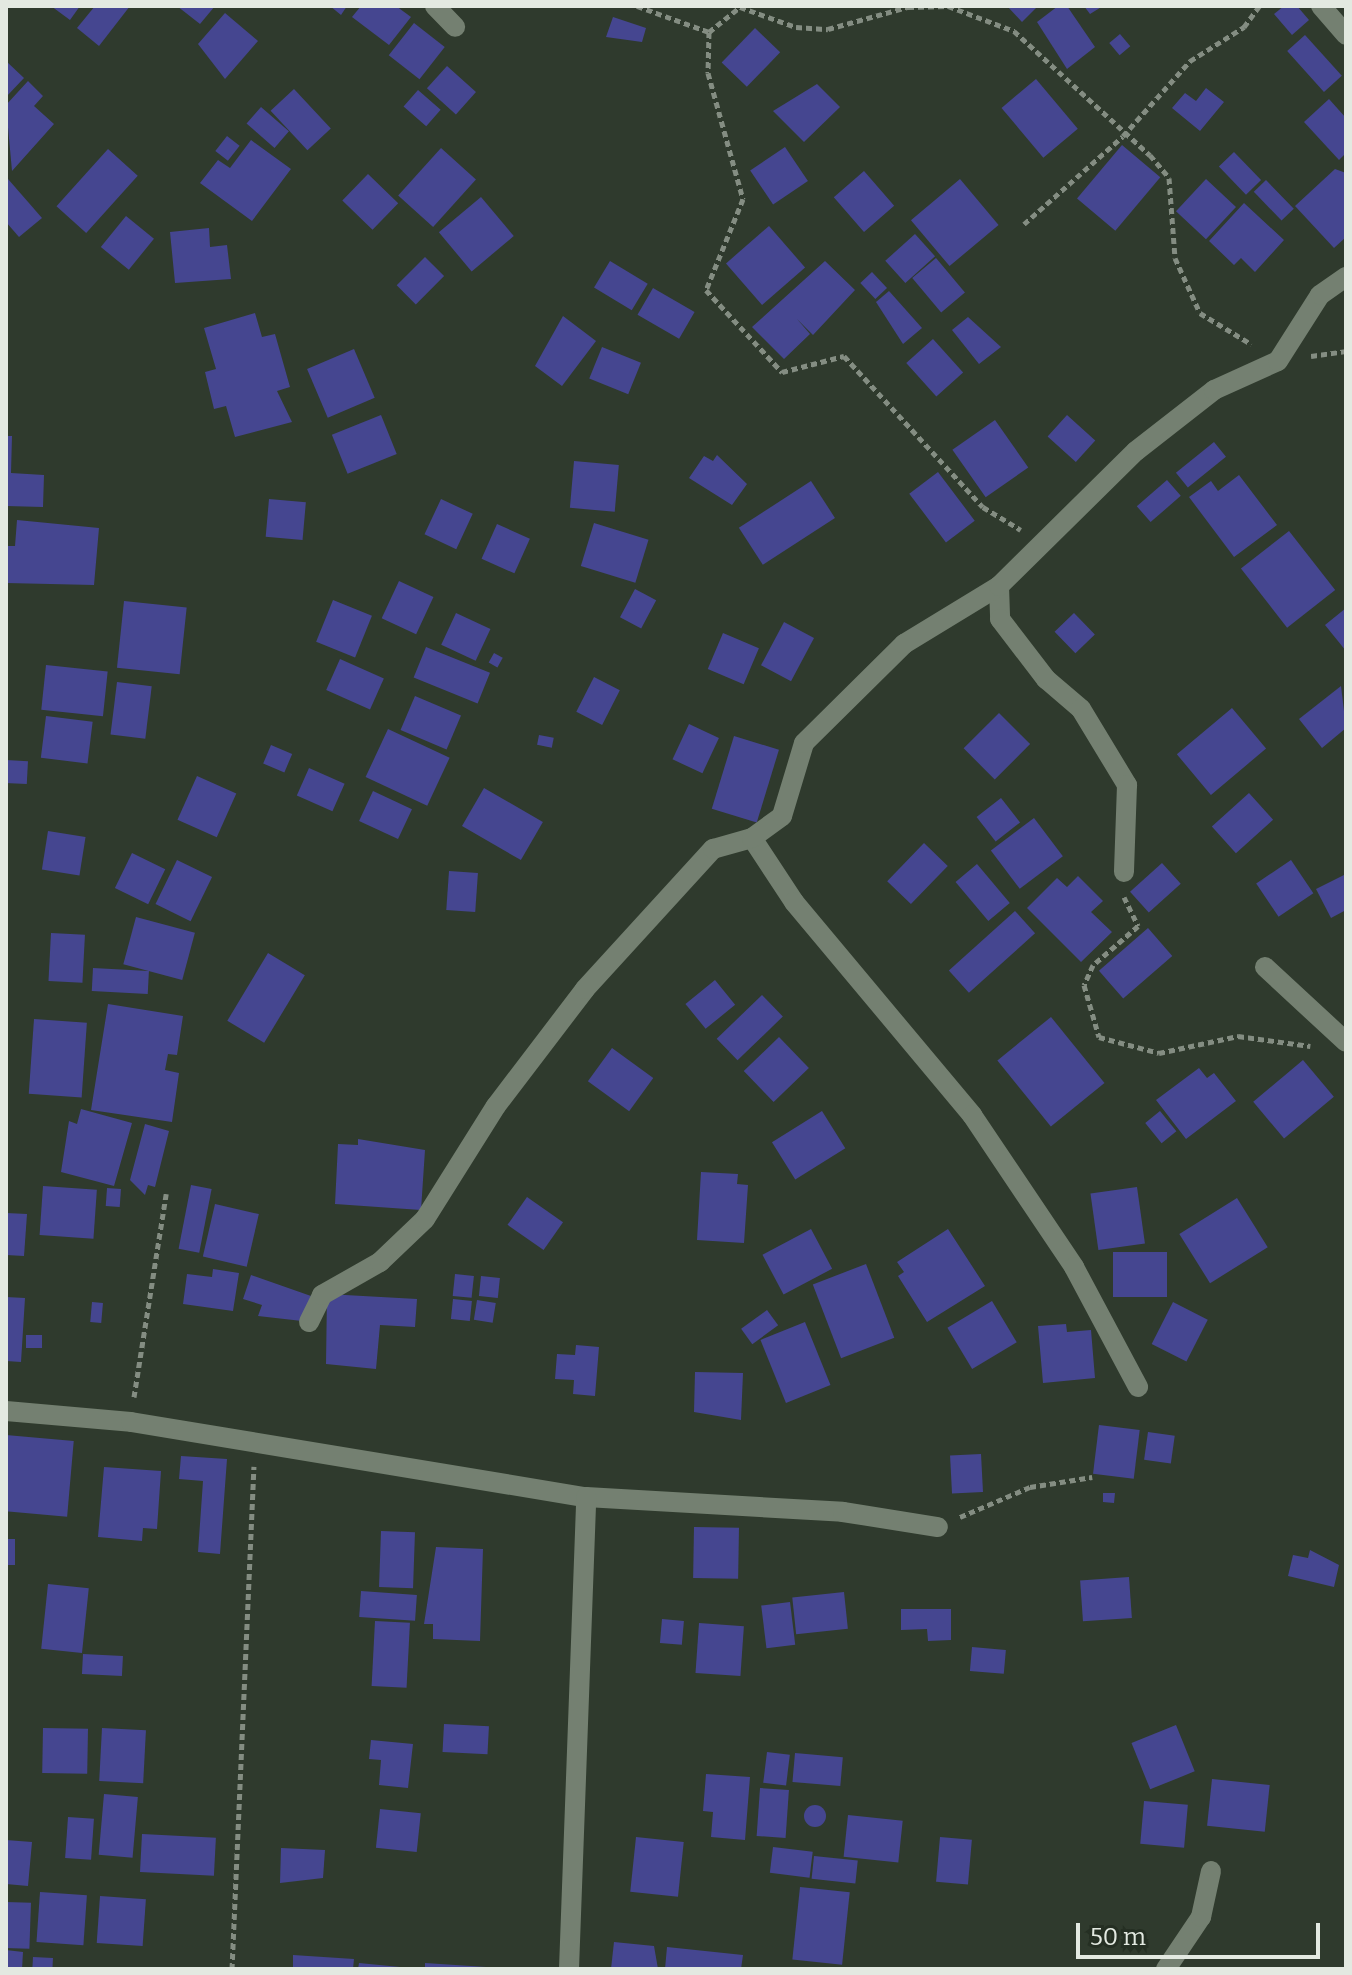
<!DOCTYPE html>
<html>
<head>
<meta charset="utf-8">
<style>
	body { margin:0 }
	#map { position:relative; width:1352px; height:1975px; overflow:hidden; background:#2f3a2d; font-family:Bitter,serif }
	div>[style] { position:absolute }
	.building>* { inset:0; background:#454690; transform-origin:0 0 }
	.round { border-radius:50% }
	.path>* { height:5px; margin-top:-2.5px; transform-origin:0; background:repeating-linear-gradient(90deg,#848d82 0 6px,transparent 0 10px) }
	.minor>* { height:20px; margin:-10px; padding:0 10px; transform-origin:10px; border-radius:10px; background:#748071 }
	.secondary>* { height:20px; margin:-10px; padding:0 10px; transform-origin:10px; border-radius:10px; background:#748071 }
	span { translate:-50% -50%; white-space:nowrap; text-align:center; line-height:1.15; -webkit-text-stroke:8px #252f23; paint-order:stroke }
	.frame { position:absolute; inset:0; border:8px solid #e3e9e1; pointer-events:none }
	.scale { position:absolute; left:1076px; top:1923px; width:244px; height:36px; box-sizing:border-box; border:4px solid #e3e9e1; border-top:0; padding-left:10px; font-size:24px; line-height:28px; white-space:nowrap; color:#e3e9e1; -webkit-text-stroke:6px #252f23; paint-order:stroke }
</style>
</head>
<body>
<div id="map">
	<div class="building">
		<i style="clip-path:polygon(51px 6px,80px 6px,70px 20px)"></i>
		<i style="clip-path:polygon(95px 6px,130px 6px,99px 46px,77px 28px)"></i>
		<i style="clip-path:polygon(177px 6px,215px 6px,200px 24px)"></i>
		<i style="clip-path:polygon(330px 6px,347px 6px,341px 15px)"></i>
		<i style="clip-path:polygon(361px 6px,396px 6px,411px 17px,389px 45px,352px 17px)"></i>
		<i style="clip-path:polygon(1007px 6px,1038px 6px,1022px 22px)"></i>
		<i style="clip-path:polygon(1058px 6px,1067px 6px,1095px 47px,1067px 69px,1037px 22px)"></i>
		<i style="clip-path:polygon(1084px 6px,1103px 6px,1090px 14px)"></i>
		<i style="clip-path:polygon(1284px 6px,1297px 6px,1309px 20px,1292px 35px,1274px 14px)"></i>
		<i style="clip-path:polygon(225px 13px,258px 41px,225px 79px,198px 44px)"></i>
		<i style="clip-path:polygon(613px 17px,646px 28px,642px 42px,606px 37px)"></i>
		<i style="left:414px;top:23px;width:39px;height:41px;rotate:38deg"></i>
		<i style="left:755px;top:28px;width:35px;height:48px;rotate:44deg"></i>
		<i style="left:1120px;top:34px;width:16px;height:14px;rotate:50deg"></i>
		<i style="left:1305px;top:35px;width:55px;height:24px;rotate:48deg"></i>
		<i style="clip-path:polygon(6px 61px,24px 78px,6px 97px)"></i>
		<i style="left:447px;top:66px;width:39px;height:30px;rotate:42deg"></i>
		<i style="left:1036px;top:79px;width:65px;height:45px;rotate:50deg"></i>
		<i style="clip-path:polygon(28px 81px,43px 96px,34px 106px,54px 124px,12px 171px,6px 105px)"></i>
		<i style="clip-path:polygon(817px 84px,840px 107px,804px 142px,773px 111px)"></i>
		<i style="clip-path:polygon(1206px 88px,1224px 102px,1200px 131px,1172px 108px,1185px 93px,1196px 101px)"></i>
		<i style="left:294px;top:89px;width:54px;height:32px;rotate:47deg"></i>
		<i style="left:418px;top:90px;width:30px;height:22px;rotate:41deg"></i>
		<i style="clip-path:polygon(1329px 99px,1346px 118px,1346px 153px,1339px 160px,1304px 122px)"></i>
		<i style="left:261px;top:107px;width:37px;height:22px;rotate:41deg"></i>
		<i style="left:227px;top:136px;width:16px;height:19px;rotate:38deg"></i>
		<i style="clip-path:polygon(251px 140px,291px 169px,252px 221px,200px 183px,218px 160px,230px 168px)"></i>
		<i style="left:1122px;top:145px;width:50px;height:70px;rotate:40deg"></i>
		<i style="left:785px;top:147px;width:41px;height:42px;rotate:56deg"></i>
		<i style="left:441px;top:148px;width:47px;height:64px;rotate:42deg"></i>
		<i style="left:108px;top:149px;width:40px;height:77px;rotate:42deg"></i>
		<i style="left:1234px;top:152px;width:39px;height:21px;rotate:46deg"></i>
		<i style="clip-path:polygon(1335px 169px,1346px 173px,1346px 237px,1334px 248px,1295px 206px)"></i>
		<i style="left:864px;top:171px;width:46px;height:40px;rotate:49deg"></i>
		<i style="left:368px;top:174px;width:42px;height:37px;rotate:44deg"></i>
		<i style="clip-path:polygon(8px 179px,42px 218px,19px 237px,6px 222px)"></i>
		<i style="left:960px;top:179px;width:60px;height:64px;rotate:50deg"></i>
		<i style="left:1206px;top:179px;width:41px;height:44px;rotate:43deg"></i>
		<i style="left:1266px;top:180px;width:40px;height:17px;rotate:46deg"></i>
		<i style="left:481px;top:197px;width:51px;height:55px;rotate:50deg"></i>
		<i style="clip-path:polygon(1244px 203px,1284px 240px,1255px 272px,1241px 258px,1234px 265px,1209px 241px)"></i>
		<i style="left:126px;top:216px;width:36px;height:40px;rotate:39deg"></i>
		<i style="left:769px;top:226px;width:55px;height:57px;rotate:49deg"></i>
		<i style="clip-path:polygon(209px 228px,210px 247px,227px 245px,231px 279px,175px 283px,170px 232px)"></i>
		<i style="left:915px;top:234px;width:30px;height:40px;rotate:48deg"></i>
		<i style="left:425px;top:257px;width:27px;height:40px;rotate:45deg"></i>
		<i style="left:936px;top:258px;width:45px;height:31px;rotate:50deg"></i>
		<i style="left:610px;top:261px;width:44px;height:31px;rotate:31deg"></i>
		<i style="clip-path:polygon(825px 261px,855px 290px,813px 335px,797px 319px,810px 334px,784px 359px,752px 327px)"></i>
		<i style="left:872px;top:272px;width:22px;height:16px;rotate:47deg"></i>
		<i style="left:653px;top:288px;width:48px;height:31px;rotate:30deg"></i>
		<i style="clip-path:polygon(889px 291px,922px 328px,903px 344px,876px 302px)"></i>
		<i style="clip-path:polygon(255px 313px,262px 337px,275px 334px,290px 387px,277px 391px,292px 422px,235px 437px,226px 406px,214px 409px,205px 372px,216px 369px,204px 328px)"></i>
		<i style="clip-path:polygon(563px 316px,596px 341px,562px 386px,535px 366px)"></i>
		<i style="clip-path:polygon(968px 317px,1001px 347px,979px 364px,952px 330px)"></i>
		<i style="left:933px;top:339px;width:45px;height:36px;rotate:48deg"></i>
		<i style="left:602px;top:347px;width:42px;height:34px;rotate:22deg"></i>
		<i style="left:354px;top:349px;width:53px;height:51px;rotate:67deg"></i>
		<i style="left:381px;top:415px;width:42px;height:53px;rotate:68deg"></i>
		<i style="left:1067px;top:415px;width:38px;height:29px;rotate:42deg"></i>
		<i style="left:995px;top:420px;width:58px;height:52px;rotate:55deg"></i>
		<i style="clip-path:polygon(6px 436px,12px 436px,11px 473px,44px 475px,43px 507px,6px 506px)"></i>
		<i style="left:1214px;top:442px;width:19px;height:49px;rotate:51deg"></i>
		<i style="clip-path:polygon(717px 455px,747px 484px,732px 505px,689px 478px,704px 456px,713px 461px)"></i>
		<i style="left:574px;top:461px;width:45px;height:47px;rotate:5deg"></i>
		<i style="left:938px;top:472px;width:61px;height:36px;rotate:53deg"></i>
		<i style="clip-path:polygon(1239px 475px,1277px 525px,1234px 557px,1189px 497px,1211px 481px,1218px 491px)"></i>
		<i style="left:1167px;top:480px;width:21px;height:40px;rotate:49deg"></i>
		<i style="left:811px;top:481px;width:44px;height:86px;rotate:57deg"></i>
		<i style="left:269px;top:499px;width:37px;height:38px;rotate:5deg"></i>
		<i style="left:441px;top:499px;width:35px;height:39px;rotate:25deg"></i>
		<i style="clip-path:polygon(17px 520px,99px 528px,94px 585px,6px 583px,7px 546px,15px 546px)"></i>
		<i style="left:594px;top:523px;width:57px;height:45px;rotate:17deg"></i>
		<i style="left:497px;top:524px;width:36px;height:38px;rotate:24deg"></i>
		<i style="left:1289px;top:531px;width:75px;height:61px;rotate:52deg"></i>
		<i style="left:399px;top:581px;width:38px;height:41px;rotate:25deg"></i>
		<i style="left:635px;top:589px;width:24px;height:32px;rotate:28deg"></i>
		<i style="left:333px;top:600px;width:42px;height:45px;rotate:22deg"></i>
		<i style="left:124px;top:601px;width:63px;height:67px;rotate:6deg"></i>
		<i style="clip-path:polygon(1346px 608px,1346px 651px,1325px 625px)"></i>
		<i style="left:456px;top:613px;width:38px;height:35px;rotate:25deg"></i>
		<i style="left:1074px;top:613px;width:30px;height:27px;rotate:46deg"></i>
		<i style="left:784px;top:622px;width:34px;height:49px;rotate:28deg"></i>
		<i style="left:723px;top:633px;width:39px;height:39px;rotate:23deg"></i>
		<i style="left:426px;top:647px;width:69px;height:33px;rotate:22deg"></i>
		<i style="left:494px;top:653px;width:10px;height:11px;rotate:29deg"></i>
		<i style="left:340px;top:659px;width:48px;height:34px;rotate:24deg"></i>
		<i style="left:46px;top:665px;width:62px;height:45px;rotate:6deg"></i>
		<i style="left:594px;top:677px;width:29px;height:39px;rotate:27deg"></i>
		<i style="left:117px;top:682px;width:35px;height:53px;rotate:7deg"></i>
		<i style="clip-path:polygon(1341px 686px,1346px 728px,1322px 748px,1299px 719px)"></i>
		<i style="left:415px;top:696px;width:50px;height:37px;rotate:23deg"></i>
		<i style="left:1232px;top:708px;width:53px;height:72px;rotate:50deg"></i>
		<i style="left:999px;top:713px;width:44px;height:50px;rotate:45deg"></i>
		<i style="left:46px;top:716px;width:47px;height:42px;rotate:7deg"></i>
		<i style="left:689px;top:724px;width:33px;height:39px;rotate:25deg"></i>
		<i style="left:388px;top:729px;width:68px;height:53px;rotate:25deg"></i>
		<i style="left:539px;top:735px;width:15px;height:10px;rotate:11deg"></i>
		<i style="left:734px;top:736px;width:47px;height:76px;rotate:17deg"></i>
		<i style="left:271px;top:745px;width:23px;height:20px;rotate:23deg"></i>
		<i style="left:6px;top:760px;width:22px;height:23px;rotate:3deg"></i>
		<i style="left:309px;top:768px;width:39px;height:30px;rotate:24deg"></i>
		<i style="left:197px;top:776px;width:43px;height:48px;rotate:24deg"></i>
		<i style="left:484px;top:788px;width:68px;height:44px;rotate:30deg"></i>
		<i style="left:373px;top:791px;width:43px;height:33px;rotate:25deg"></i>
		<i style="left:1249px;top:793px;width:36px;height:50px;rotate:48deg"></i>
		<i style="left:1001px;top:798px;width:31px;height:31px;rotate:52deg"></i>
		<i style="left:1034px;top:818px;width:48px;height:54px;rotate:53deg"></i>
		<i style="left:48px;top:831px;width:38px;height:39px;rotate:9deg"></i>
		<i style="left:924px;top:843px;width:33px;height:53px;rotate:44deg"></i>
		<i style="left:132px;top:853px;width:37px;height:39px;rotate:26deg"></i>
		<i style="left:177px;top:860px;width:39px;height:49px;rotate:26deg"></i>
		<i style="left:1291px;top:860px;width:40px;height:42px;rotate:56deg"></i>
		<i style="left:1162px;top:863px;width:28px;height:43px;rotate:48deg"></i>
		<i style="left:977px;top:864px;width:51px;height:28px;rotate:50deg"></i>
		<i style="left:449px;top:871px;width:29px;height:39px;rotate:4deg"></i>
		<i style="clip-path:polygon(1346px 874px,1346px 910px,1331px 918px,1316px 889px)"></i>
		<i style="clip-path:polygon(1078px 876px,1103px 901px,1091px 912px,1112px 932px,1081px 962px,1027px 908px,1057px 878px,1067px 887px)"></i>
		<i style="left:1015px;top:911px;width:30px;height:89px;rotate:48deg"></i>
		<i style="left:136px;top:917px;width:61px;height:49px;rotate:15deg"></i>
		<i style="left:1148px;top:928px;width:37px;height:65px;rotate:49deg"></i>
		<i style="left:51px;top:933px;width:34px;height:48px;rotate:3deg"></i>
		<i style="left:268px;top:953px;width:43px;height:79px;rotate:31deg"></i>
		<i style="left:93px;top:968px;width:56px;height:23px;rotate:3deg"></i>
		<i style="left:715px;top:980px;width:32px;height:38px;rotate:51deg"></i>
		<i style="left:762px;top:995px;width:30px;height:63px;rotate:46deg"></i>
		<i style="clip-path:polygon(108px 1004px,183px 1016px,177px 1055px,168px 1054px,165px 1070px,179px 1073px,172px 1122px,91px 1110px)"></i>
		<i style="left:1051px;top:1017px;width:85px;height:69px;rotate:51deg"></i>
		<i style="left:34px;top:1019px;width:53px;height:75px;rotate:4deg"></i>
		<i style="left:779px;top:1037px;width:43px;height:49px;rotate:46deg"></i>
		<i style="left:612px;top:1048px;width:51px;height:41px;rotate:36deg"></i>
		<i style="left:1303px;top:1060px;width:48px;height:65px;rotate:50deg"></i>
		<i style="clip-path:polygon(1199px 1068px,1207px 1078px,1214px 1073px,1236px 1101px,1186px 1139px,1156px 1100px)"></i>
		<i style="clip-path:polygon(81px 1109px,132px 1123px,114px 1186px,61px 1172px,69px 1121px,77px 1124px)"></i>
		<i style="left:822px;top:1111px;width:44px;height:59px;rotate:58deg"></i>
		<i style="left:1160px;top:1111px;width:26px;height:19px;rotate:51deg"></i>
		<i style="clip-path:polygon(145px 1124px,169px 1131px,155px 1187px,148px 1185px,145px 1195px,130px 1180px)"></i>
		<i style="clip-path:polygon(358px 1139px,425px 1150px,421px 1210px,335px 1204px,338px 1144px,358px 1145px)"></i>
		<i style="clip-path:polygon(701px 1172px,738px 1174px,737px 1184px,748px 1185px,744px 1243px,697px 1240px)"></i>
		<i style="left:191px;top:1185px;width:21px;height:65px;rotate:11deg"></i>
		<i style="left:43px;top:1186px;width:54px;height:49px;rotate:4deg"></i>
		<i style="left:1137px;top:1187px;width:57px;height:47px;rotate:82deg"></i>
		<i style="left:107px;top:1188px;width:14px;height:18px;rotate:4deg"></i>
		<i style="left:527px;top:1197px;width:44px;height:34px;rotate:35deg"></i>
		<i style="left:1237px;top:1198px;width:58px;height:68px;rotate:58deg"></i>
		<i style="left:215px;top:1204px;width:45px;height:54px;rotate:13deg"></i>
		<i style="clip-path:polygon(6px 1213px,27px 1214px,24px 1256px,6px 1255px)"></i>
		<i style="left:811px;top:1229px;width:45px;height:55px;rotate:62deg"></i>
		<i style="clip-path:polygon(948px 1229px,985px 1286px,927px 1322px,898px 1276px,904px 1272px,897px 1262px)"></i>
		<i style="left:1113px;top:1252px;width:54px;height:45px"></i>
		<i style="left:866px;top:1264px;width:79px;height:57px;rotate:69deg"></i>
		<i style="clip-path:polygon(213px 1269px,239px 1273px,233px 1311px,183px 1304px,187px 1274px,212px 1277px)"></i>
		<i style="left:455px;top:1274px;width:19px;height:22px;rotate:6deg"></i>
		<i style="clip-path:polygon(251px 1275px,311px 1296px,302px 1321px,258px 1316px,262px 1305px,243px 1299px)"></i>
		<i style="left:481px;top:1276px;width:19px;height:20px;rotate:6deg"></i>
		<i style="clip-path:polygon(327px 1294px,417px 1299px,415px 1327px,380px 1325px,376px 1369px,326px 1364px)"></i>
		<i style="clip-path:polygon(6px 1297px,25px 1298px,21px 1362px,6px 1361px)"></i>
		<i style="left:453px;top:1299px;width:19px;height:20px;rotate:6deg"></i>
		<i style="left:477px;top:1300px;width:19px;height:20px;rotate:9deg"></i>
		<i style="left:992px;top:1301px;width:48px;height:52px;rotate:59deg"></i>
		<i style="left:92px;top:1302px;width:11px;height:20px;rotate:5deg"></i>
		<i style="left:1173px;top:1302px;width:39px;height:47px;rotate:27deg"></i>
		<i style="left:767px;top:1310px;width:19px;height:32px;rotate:54deg"></i>
		<i style="left:805px;top:1322px;width:68px;height:48px;rotate:68deg"></i>
		<i style="clip-path:polygon(1066px 1324px,1067px 1332px,1091px 1330px,1095px 1378px,1043px 1383px,1038px 1326px)"></i>
		<i style="left:26px;top:1335px;width:16px;height:13px"></i>
		<i style="clip-path:polygon(576px 1345px,599px 1347px,595px 1396px,573px 1394px,574px 1380px,555px 1379px,557px 1354px,575px 1355px)"></i>
		<i style="clip-path:polygon(695px 1372px,743px 1373px,741px 1420px,694px 1412px)"></i>
		<i style="left:1099px;top:1425px;width:41px;height:49px;rotate:7deg"></i>
		<i style="left:1148px;top:1432px;width:27px;height:28px;rotate:8deg"></i>
		<i style="left:6px;top:1435px;width:68px;height:76px;rotate:5deg"></i>
		<i style="left:981px;top:1454px;width:38px;height:31px;rotate:87deg"></i>
		<i style="clip-path:polygon(181px 1456px,227px 1459px,220px 1554px,198px 1552px,203px 1481px,179px 1479px)"></i>
		<i style="clip-path:polygon(104px 1467px,161px 1471px,157px 1529px,143px 1528px,142px 1541px,98px 1537px)"></i>
		<i style="clip-path:polygon(1103px 1493px,1115px 1493px,1114px 1503px,1103px 1502px)"></i>
		<i style="left:694px;top:1527px;width:45px;height:51px;rotate:1deg"></i>
		<i style="left:381px;top:1531px;width:34px;height:56px;rotate:2deg"></i>
		<i style="left:6px;top:1539px;width:9px;height:26px"></i>
		<i style="clip-path:polygon(436px 1547px,483px 1549px,480px 1641px,433px 1639px,433px 1624px,424px 1624px)"></i>
		<i style="clip-path:polygon(1310px 1550px,1339px 1565px,1334px 1587px,1288px 1576px,1293px 1555px,1308px 1558px)"></i>
		<i style="left:1129px;top:1577px;width:41px;height:49px;rotate:86deg"></i>
		<i style="left:48px;top:1584px;width:41px;height:65px;rotate:6deg"></i>
		<i style="left:361px;top:1591px;width:56px;height:26px;rotate:4deg"></i>
		<i style="left:844px;top:1592px;width:37px;height:52px;rotate:84deg"></i>
		<i style="left:790px;top:1602px;width:43px;height:29px;rotate:83deg"></i>
		<i style="clip-path:polygon(901px 1609px,951px 1609px,951px 1640px,928px 1641px,927px 1629px,901px 1630px)"></i>
		<i style="left:662px;top:1619px;width:22px;height:24px;rotate:5deg"></i>
		<i style="left:375px;top:1621px;width:35px;height:65px;rotate:3deg"></i>
		<i style="left:699px;top:1623px;width:45px;height:50px;rotate:4deg"></i>
		<i style="left:972px;top:1647px;width:34px;height:24px;rotate:5deg"></i>
		<i style="left:83px;top:1654px;width:40px;height:20px;rotate:3deg"></i>
		<i style="left:444px;top:1724px;width:45px;height:28px;rotate:3deg"></i>
		<i style="left:1176px;top:1725px;width:50px;height:48px;rotate:68deg"></i>
		<i style="left:43px;top:1728px;width:45px;height:45px;rotate:1deg"></i>
		<i style="left:102px;top:1728px;width:44px;height:53px;rotate:3deg"></i>
		<i style="clip-path:polygon(371px 1740px,413px 1744px,408px 1788px,379px 1785px,381px 1760px,369px 1759px)"></i>
		<i style="left:767px;top:1752px;width:23px;height:31px;rotate:7deg"></i>
		<i style="left:795px;top:1753px;width:48px;height:29px;rotate:5deg"></i>
		<i style="clip-path:polygon(706px 1774px,750px 1777px,745px 1840px,711px 1837px,713px 1812px,703px 1811px)"></i>
		<i style="left:1212px;top:1779px;width:58px;height:47px;rotate:6deg"></i>
		<i style="left:760px;top:1788px;width:29px;height:48px;rotate:4deg"></i>
		<i style="left:104px;top:1794px;width:34px;height:61px;rotate:5deg"></i>
		<i style="left:1144px;top:1801px;width:44px;height:43px;rotate:5deg"></i>
		<i class="round" style="left:804px;top:1805px;width:22px;height:22px"></i>
		<i style="left:380px;top:1809px;width:41px;height:39px;rotate:6deg"></i>
		<i style="left:848px;top:1815px;width:55px;height:42px;rotate:6deg"></i>
		<i style="left:68px;top:1817px;width:26px;height:41px;rotate:4deg"></i>
		<i style="left:142px;top:1834px;width:74px;height:38px;rotate:3deg"></i>
		<i style="left:636px;top:1837px;width:48px;height:55px;rotate:6deg"></i>
		<i style="left:940px;top:1837px;width:32px;height:45px;rotate:5deg"></i>
		<i style="clip-path:polygon(6px 1840px,32px 1842px,28px 1886px,6px 1884px)"></i>
		<i style="left:773px;top:1847px;width:40px;height:26px;rotate:7deg"></i>
		<i style="clip-path:polygon(281px 1848px,325px 1850px,323px 1878px,280px 1883px)"></i>
		<i style="left:814px;top:1856px;width:44px;height:23px;rotate:6deg"></i>
		<i style="left:800px;top:1887px;width:50px;height:73px;rotate:6deg"></i>
		<i style="left:40px;top:1892px;width:47px;height:50px;rotate:4deg"></i>
		<i style="left:100px;top:1896px;width:46px;height:47px;rotate:4deg"></i>
		<i style="left:6px;top:1902px;width:25px;height:46px;rotate:2deg"></i>
		<i style="clip-path:polygon(614px 1942px,654px 1946px,658px 1969px,611px 1969px)"></i>
		<i style="clip-path:polygon(667px 1947px,743px 1955px,741px 1969px,665px 1969px)"></i>
		<i style="clip-path:polygon(6px 1950px,23px 1952px,22px 1969px,6px 1969px)"></i>
		<i style="clip-path:polygon(293px 1955px,354px 1959px,353px 1969px,293px 1969px)"></i>
		<i style="left:33px;top:1957px;width:20px;height:12px;rotate:3deg"></i>
		<i style="clip-path:polygon(359px 1963px,400px 1967px,400px 1969px,358px 1969px)"></i>
		<i style="clip-path:polygon(425px 1963px,486px 1967px,486px 1969px,425px 1969px)"></i>
	</div>
	<div class="path">
		<i style="left:637px;top:6px;width:77px;rotate:19.9deg"></i>
		<i style="left:709px;top:32px;width:41px;rotate:91.4deg"></i>
		<i style="left:708px;top:73px;width:131px;rotate:74.5deg"></i>
		<i style="left:743px;top:199px;width:98px;rotate:112.1deg"></i>
		<i style="left:706px;top:290px;width:112px;rotate:47.2deg"></i>
		<i style="left:782px;top:372px;width:64px;rotate:-14.5deg"></i>
		<i style="left:844px;top:356px;width:205px;rotate:47.4deg"></i>
		<i style="left:983px;top:507px;width:44px;rotate:31.2deg"></i>
		<i style="left:948px;top:6px;width:71px;rotate:20.7deg"></i>
		<i style="left:1014px;top:31px;width:184px;rotate:42.4deg"></i>
		<i style="left:1150px;top:155px;width:30px;rotate:50deg"></i>
		<i style="left:1169px;top:178px;width:80px;rotate:85.7deg"></i>
		<i style="left:1175px;top:258px;width:60px;rotate:65.6deg"></i>
		<i style="left:1200px;top:313px;width:60px;rotate:31.3deg"></i>
		<i style="left:709px;top:32px;width:40px;rotate:-39deg"></i>
		<i style="left:740px;top:7px;width:59px;rotate:19.7deg"></i>
		<i style="left:796px;top:27px;width:32px;rotate:4deg"></i>
		<i style="left:828px;top:29px;width:83px;rotate:-15.4deg"></i>
		<i style="left:908px;top:7px;width:41px;rotate:-1.4deg"></i>
		<i style="left:1024px;top:224px;width:132px;rotate:-41.6deg"></i>
		<i style="left:1123px;top:136px;width:101px;rotate:-48.2deg"></i>
		<i style="left:1190px;top:61px;width:64px;rotate:-32.2deg"></i>
		<i style="left:1244px;top:27px;width:26px;rotate:-54deg"></i>
		<i style="left:1311px;top:356px;width:35px;rotate:-8deg"></i>
		<i style="left:1124px;top:897px;width:32px;rotate:64deg"></i>
		<i style="left:1138px;top:926px;width:60px;rotate:139.1deg"></i>
		<i style="left:1093px;top:965px;width:22px;rotate:114deg"></i>
		<i style="left:1084px;top:985px;width:54px;rotate:73.9deg"></i>
		<i style="left:1099px;top:1037px;width:62px;rotate:14.9deg"></i>
		<i style="left:1159px;top:1053px;width:81px;rotate:-12.1deg"></i>
		<i style="left:1238px;top:1036px;width:73px;rotate:7.9deg"></i>
		<i style="left:134px;top:1397px;width:206px;rotate:-81deg"></i>
		<i style="left:960px;top:1517px;width:76px;rotate:-23.2deg"></i>
		<i style="left:1030px;top:1487px;width:63px;rotate:-9.2deg"></i>
		<i style="left:232px;top:1969px;width:503px;rotate:-87.5deg"></i>
	</div>
	<div class="minor">
		<i style="left:435px;top:6px;width:29px;rotate:46deg"></i>
		<i style="left:999px;top:586px;width:33px;rotate:88deg"></i>
		<i style="left:1000px;top:619px;width:76px;rotate:52.5deg"></i>
		<i style="left:1046px;top:679px;width:46px;rotate:40.6deg"></i>
		<i style="left:1081px;top:709px;width:89px;rotate:58.8deg"></i>
		<i style="left:1127px;top:785px;width:87px;rotate:92deg"></i>
		<i style="left:752px;top:838px;width:77px;rotate:56.7deg"></i>
		<i style="left:794px;top:902px;width:278px;rotate:50.1deg"></i>
		<i style="left:972px;top:1115px;width:183px;rotate:56.1deg"></i>
		<i style="left:1074px;top:1267px;width:136px;rotate:61.9deg"></i>
		<i style="left:1265px;top:967px;width:110px;rotate:42.8deg"></i>
		<i style="left:309px;top:1322px;width:30px;rotate:-64deg"></i>
		<i style="left:322px;top:1295px;width:67px;rotate:-29.6deg"></i>
		<i style="left:380px;top:1262px;width:62px;rotate:-43.7deg"></i>
		<i style="left:425px;top:1219px;width:133px;rotate:-57.9deg"></i>
		<i style="left:496px;top:1106px;width:147px;rotate:-52.7deg"></i>
		<i style="left:585px;top:989px;width:190px;rotate:-47.6deg"></i>
		<i style="left:713px;top:849px;width:41px;rotate:-15.8deg"></i>
		<i style="left:752px;top:838px;width:37px;rotate:-36deg"></i>
		<i style="left:782px;top:816px;width:76px;rotate:-73.2deg"></i>
		<i style="left:804px;top:743px;width:141px;rotate:-44.7deg"></i>
		<i style="left:904px;top:644px;width:111px;rotate:-31.4deg"></i>
		<i style="left:999px;top:586px;width:192px;rotate:-44.6deg"></i>
		<i style="left:1136px;top:451px;width:99px;rotate:-38deg"></i>
		<i style="left:1214px;top:390px;width:70px;rotate:-24.4deg"></i>
		<i style="left:1278px;top:361px;width:78px;rotate:-57.5deg"></i>
		<i style="left:1320px;top:295px;width:32px;rotate:-35deg"></i>
		<i style="left:6px;top:1411px;width:125px;rotate:5deg"></i>
		<i style="left:131px;top:1422px;width:461px;rotate:9.4deg"></i>
		<i style="left:586px;top:1497px;width:257px;rotate:3.3deg"></i>
		<i style="left:843px;top:1512px;width:96px;rotate:9deg"></i>
		<i style="left:569px;top:1969px;width:472px;rotate:-87.9deg"></i>
		<i style="left:1166px;top:1969px;width:63px;rotate:-56.1deg"></i>
		<i style="left:1201px;top:1917px;width:47px;rotate:-77.7deg"></i>
	</div>
	<div class="secondary">
		<i style="left:1321px;top:6px;width:38px;rotate:49deg"></i>
	</div>
	<div class="frame"></div>
	<div class="scale">50 m</div>
</div>
</body>
</html>
